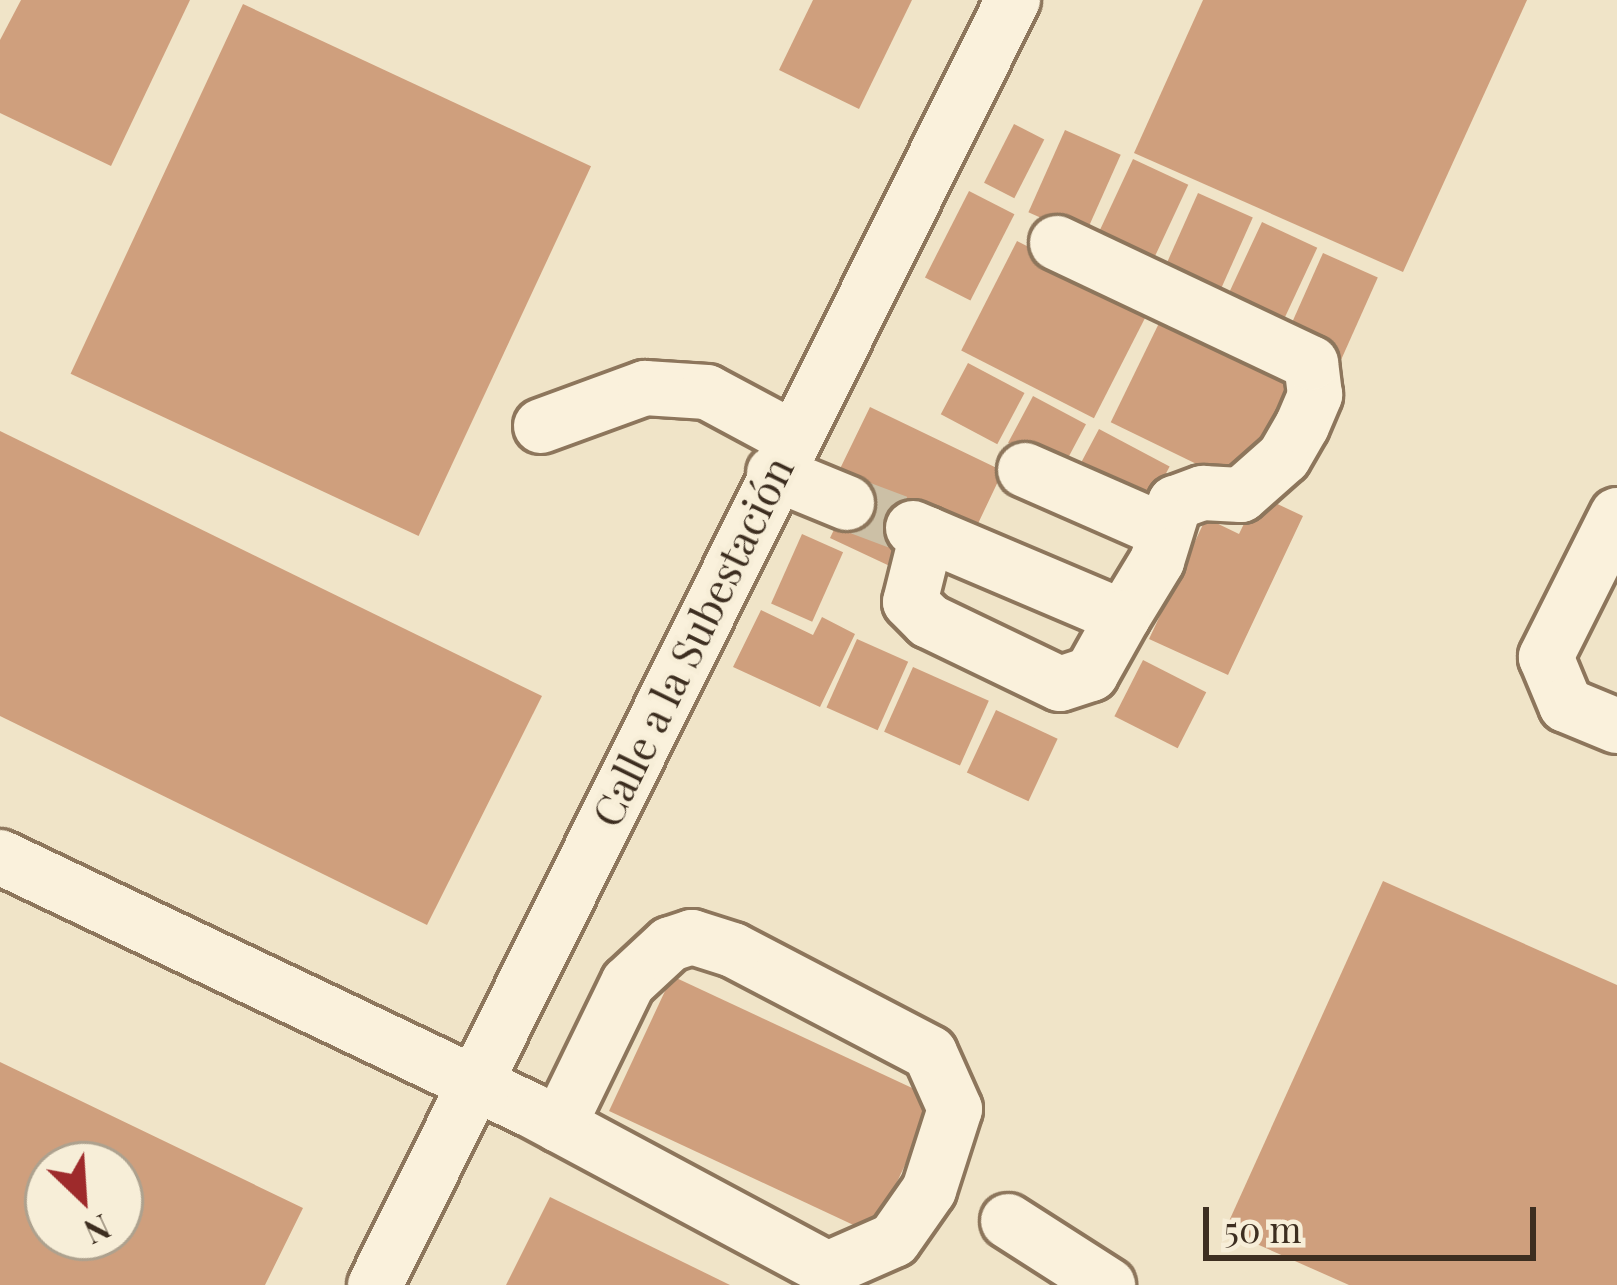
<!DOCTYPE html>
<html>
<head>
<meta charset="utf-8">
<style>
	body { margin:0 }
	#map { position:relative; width:1617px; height:1285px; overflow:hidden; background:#f0e4c8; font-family:"Playfair Display",serif }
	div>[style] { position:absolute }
	.building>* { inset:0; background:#cf9f7d; transform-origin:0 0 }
	.minor-tunnel>* { height:54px; margin-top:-27px; transform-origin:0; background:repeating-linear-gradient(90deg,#ccc0a6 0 54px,transparent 0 81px) }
	.roads { filter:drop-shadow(3px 0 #8d765c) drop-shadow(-3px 0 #8d765c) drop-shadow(0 3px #8d765c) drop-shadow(0 -3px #8d765c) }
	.minor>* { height:54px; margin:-27px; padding:0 27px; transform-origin:27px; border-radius:27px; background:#faf1dc }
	span { translate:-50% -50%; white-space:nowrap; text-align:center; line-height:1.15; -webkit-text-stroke:9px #f7eed8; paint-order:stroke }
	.street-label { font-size:42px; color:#3d2e20 }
	.north { position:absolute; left:24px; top:1141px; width:120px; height:120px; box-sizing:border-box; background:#f7eed8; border:3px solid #ada18e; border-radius:50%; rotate:155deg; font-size:33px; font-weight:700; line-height:48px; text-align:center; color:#3d2e20 }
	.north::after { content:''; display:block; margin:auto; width:42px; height:54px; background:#9e2a2b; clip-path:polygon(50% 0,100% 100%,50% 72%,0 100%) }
	.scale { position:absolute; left:1203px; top:1207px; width:333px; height:54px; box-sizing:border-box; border:6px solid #3d2e20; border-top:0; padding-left:15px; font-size:36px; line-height:42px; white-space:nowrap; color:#3d2e20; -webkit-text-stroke:9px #f7eed8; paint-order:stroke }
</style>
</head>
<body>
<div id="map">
	<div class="building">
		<i style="clip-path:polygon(21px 0,190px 0,111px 166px,0 113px,0 40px)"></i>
		<i style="clip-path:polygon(813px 0,912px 0,859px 109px,779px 70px)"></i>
		<i style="clip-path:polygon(1203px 0,1527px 0,1403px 272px,1134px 153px)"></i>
		<i style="left:243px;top:4px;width:384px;height:408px;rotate:25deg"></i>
		<i style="left:1014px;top:124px;width:34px;height:66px;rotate:27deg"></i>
		<i style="left:1065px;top:130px;width:61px;height:90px;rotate:24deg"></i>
		<i style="left:1133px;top:159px;width:61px;height:92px;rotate:25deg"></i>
		<i style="left:969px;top:191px;width:51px;height:97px;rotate:27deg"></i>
		<i style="left:1198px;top:193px;width:60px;height:90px;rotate:24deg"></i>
		<i style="left:1262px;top:222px;width:61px;height:92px;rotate:25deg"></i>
		<i style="left:1017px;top:241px;width:149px;height:123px;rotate:27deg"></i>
		<i style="left:1323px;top:253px;width:60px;height:90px;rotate:24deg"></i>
		<i style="left:1162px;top:317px;width:151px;height:117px;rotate:26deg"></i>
		<i style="left:968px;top:363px;width:64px;height:58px;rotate:28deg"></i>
		<i style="left:1033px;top:396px;width:60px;height:53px;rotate:28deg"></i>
		<i style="clip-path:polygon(870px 407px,1003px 471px,974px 532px,894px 568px,830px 538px,855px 486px,836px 477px)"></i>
		<i style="left:1099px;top:429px;width:80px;height:57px;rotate:28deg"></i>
		<i style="clip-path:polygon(0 431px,542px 696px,427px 925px,0 716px)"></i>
		<i style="clip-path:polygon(1258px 495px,1303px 516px,1228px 675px,1149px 639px,1206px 518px,1239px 534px)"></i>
		<i style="left:802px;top:534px;width:45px;height:76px;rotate:24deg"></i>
		<i style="clip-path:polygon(761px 610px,813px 635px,822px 617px,855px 634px,820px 707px,733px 667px)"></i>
		<i style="left:857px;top:639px;width:56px;height:75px;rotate:24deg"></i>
		<i style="left:1143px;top:660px;width:71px;height:63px;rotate:27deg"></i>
		<i style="left:913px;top:667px;width:83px;height:71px;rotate:24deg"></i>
		<i style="left:996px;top:710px;width:68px;height:69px;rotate:25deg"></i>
		<i style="clip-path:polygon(1383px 881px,1617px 985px,1617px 1285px,1349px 1285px,1225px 1230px)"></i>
		<i style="left:672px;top:976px;width:291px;height:149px;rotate:25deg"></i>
		<i style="clip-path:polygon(evenodd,0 1062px,303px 1208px,265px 1285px,0 1285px,0 1062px,48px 1165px,120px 1165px,120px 1237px,48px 1237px,48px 1165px)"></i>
		<i style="clip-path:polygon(550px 1197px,730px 1285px,506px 1285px)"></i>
	</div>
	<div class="minor-tunnel">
		<i style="left:847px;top:503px;width:71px;rotate:20.7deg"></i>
	</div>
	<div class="roads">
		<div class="minor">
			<i style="left:541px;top:426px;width:111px;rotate:-20.1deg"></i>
			<i style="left:645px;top:388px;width:62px;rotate:3.7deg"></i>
			<i style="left:707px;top:392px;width:95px;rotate:28.2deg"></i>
			<i style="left:1025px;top:470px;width:150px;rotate:23.7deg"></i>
			<i style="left:774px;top:473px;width:79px;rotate:22.3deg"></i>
			<i style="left:1617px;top:515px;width:159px;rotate:116.6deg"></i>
			<i style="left:1546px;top:657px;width:52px;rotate:67.4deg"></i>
			<i style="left:1566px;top:705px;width:55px;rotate:22.4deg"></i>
			<i style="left:913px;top:528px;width:228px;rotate:23deg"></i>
			<i style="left:1123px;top:617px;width:66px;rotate:-58.7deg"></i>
			<i style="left:1157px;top:561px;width:61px;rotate:-72.8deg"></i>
			<i style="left:1175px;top:503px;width:30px;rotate:-20deg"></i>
			<i style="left:1203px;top:493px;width:38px;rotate:3deg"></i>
			<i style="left:1241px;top:495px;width:57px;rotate:-41.5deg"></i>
			<i style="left:1284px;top:457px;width:36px;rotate:-60deg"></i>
			<i style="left:1302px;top:426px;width:34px;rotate:-67deg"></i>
			<i style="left:1315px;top:395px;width:32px;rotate:-97deg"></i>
			<i style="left:1311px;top:363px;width:281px;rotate:-154.7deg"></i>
			<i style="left:927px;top:534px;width:70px;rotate:104deg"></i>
			<i style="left:910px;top:602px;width:27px;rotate:45deg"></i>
			<i style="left:929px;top:621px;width:145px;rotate:25.7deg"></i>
			<i style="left:1060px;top:684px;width:33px;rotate:-18deg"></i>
			<i style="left:1091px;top:674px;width:65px;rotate:-60.7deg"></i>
			<i style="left:0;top:857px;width:588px;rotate:25.48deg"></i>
			<i style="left:531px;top:1110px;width:337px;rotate:28.2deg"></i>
			<i style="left:828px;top:1269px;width:72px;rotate:-23.7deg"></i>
			<i style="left:894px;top:1240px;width:61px;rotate:-55deg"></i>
			<i style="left:929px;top:1190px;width:85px;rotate:-72.2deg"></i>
			<i style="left:955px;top:1109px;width:61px;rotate:-114.1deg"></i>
			<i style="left:930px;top:1053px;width:222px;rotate:-152.4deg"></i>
			<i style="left:733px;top:950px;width:43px;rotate:-162.4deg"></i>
			<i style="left:692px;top:937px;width:23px;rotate:162deg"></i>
			<i style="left:670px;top:944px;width:57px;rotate:137.1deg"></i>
			<i style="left:628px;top:983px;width:158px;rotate:115.9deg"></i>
			<i style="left:1008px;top:1221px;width:119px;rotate:32.6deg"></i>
			<i style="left:375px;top:1285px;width:1435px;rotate:-63.6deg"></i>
		</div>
	</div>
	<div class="street-label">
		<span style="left:691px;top:641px;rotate:-64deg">Calle a la Subestación</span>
	</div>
	<div class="north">N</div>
	<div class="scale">50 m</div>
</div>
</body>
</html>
